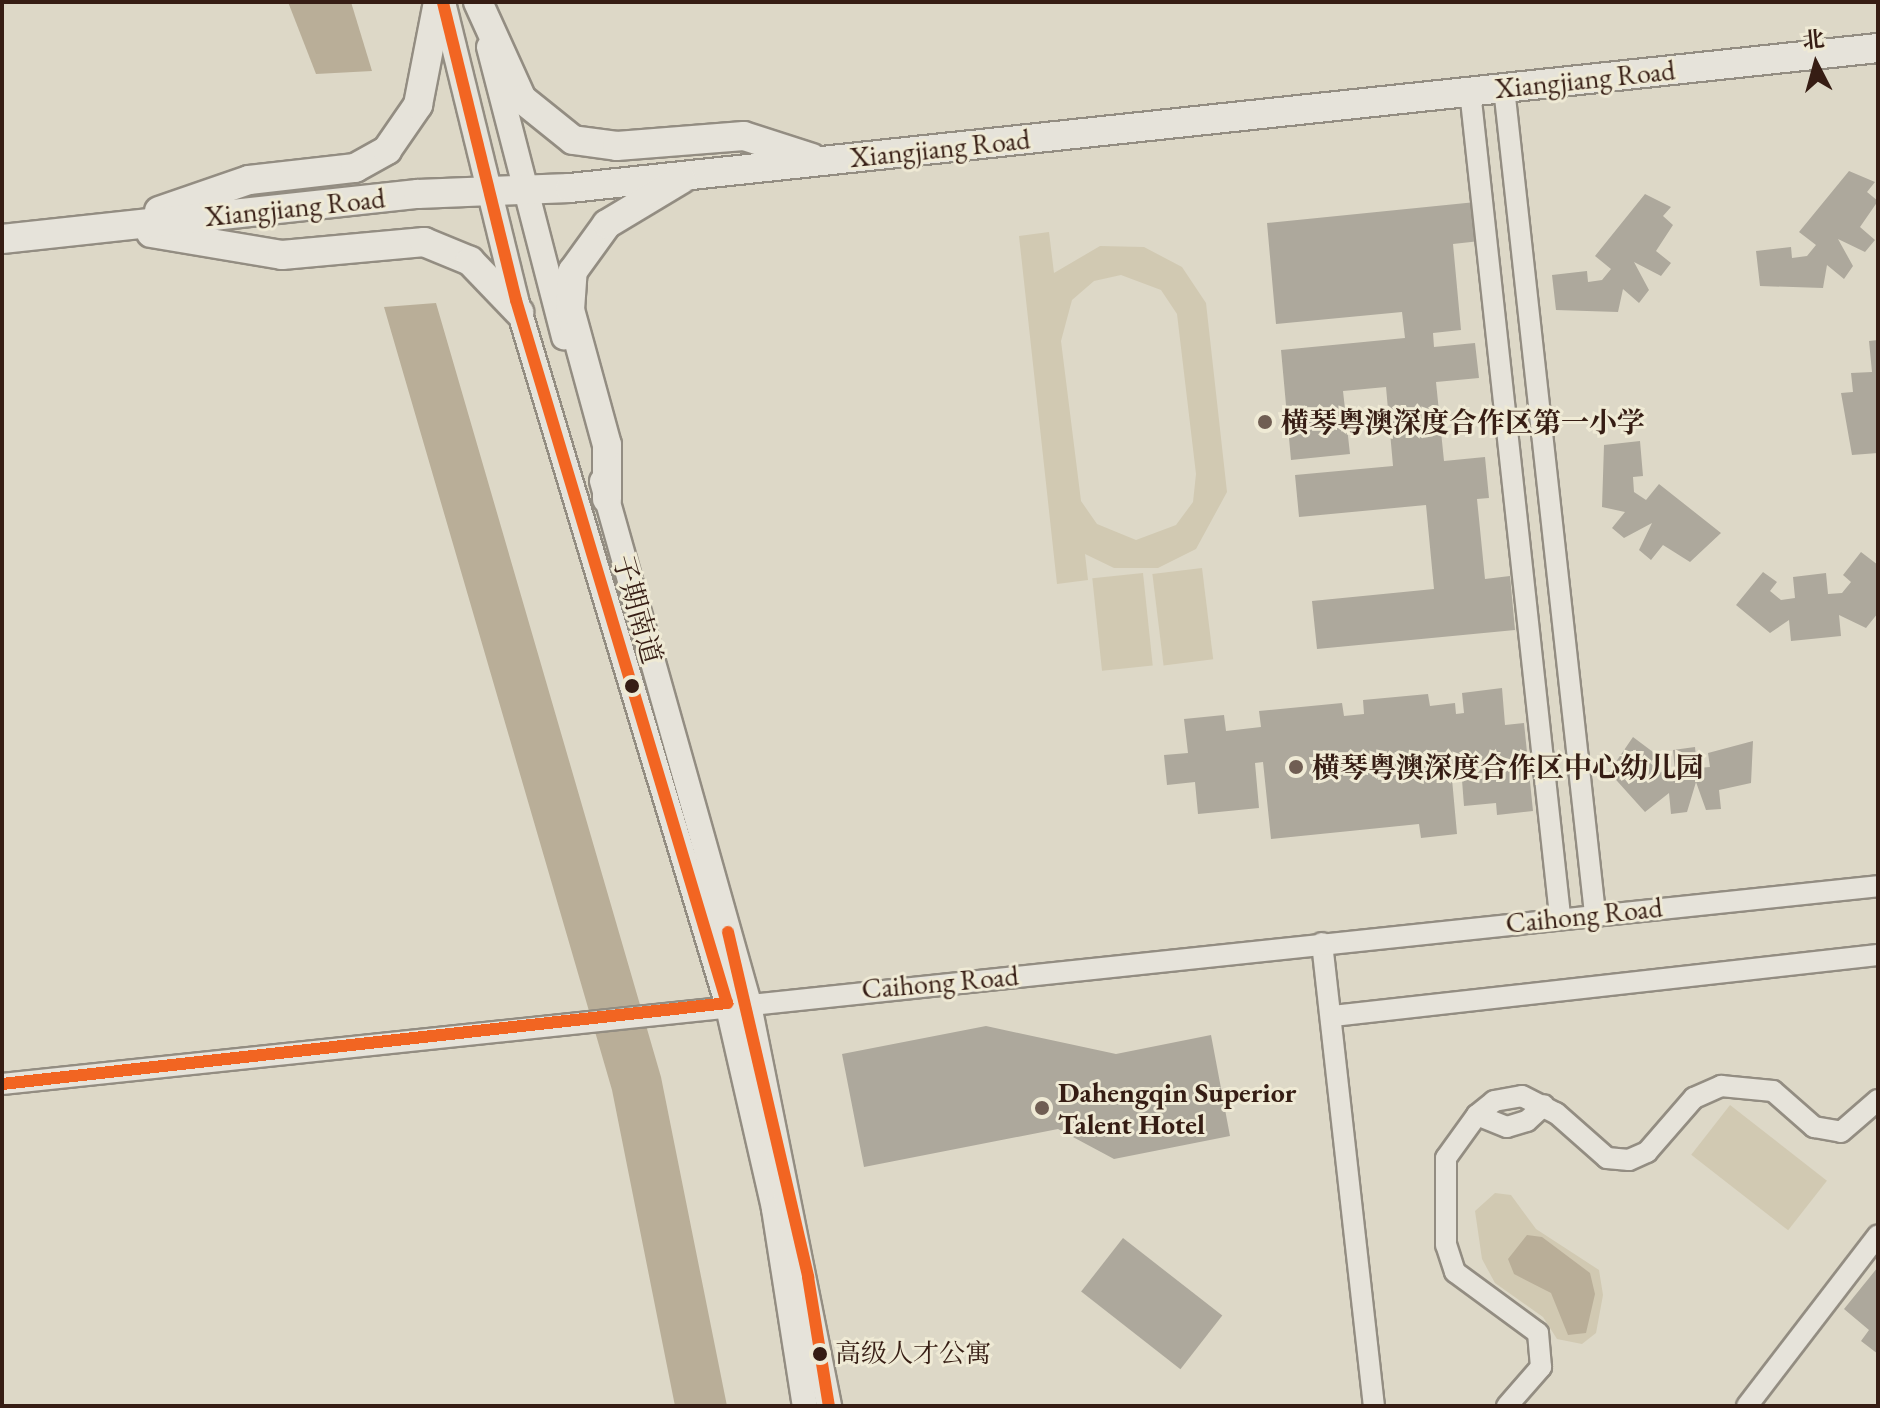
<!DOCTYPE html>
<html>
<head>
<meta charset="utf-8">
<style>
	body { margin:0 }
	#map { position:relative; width:1880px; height:1408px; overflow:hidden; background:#ddd8c7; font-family:"EB Garamond","Noto Serif SC",serif }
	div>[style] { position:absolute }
	.green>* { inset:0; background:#d1c9b2; transform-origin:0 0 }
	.water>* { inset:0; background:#b9ae98 }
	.building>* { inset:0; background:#ada89c; transform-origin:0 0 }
	.roads { filter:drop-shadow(2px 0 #938d82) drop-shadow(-2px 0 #938d82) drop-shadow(0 2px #938d82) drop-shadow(0 -2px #938d82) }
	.minor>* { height:20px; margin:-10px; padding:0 10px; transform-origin:10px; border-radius:10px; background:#e6e3da }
	.tertiary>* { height:24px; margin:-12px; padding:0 12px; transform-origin:12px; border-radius:12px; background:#e6e3da }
	.secondary>* { height:28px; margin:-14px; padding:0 14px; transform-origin:14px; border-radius:14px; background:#e6e3da }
	.bus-1>* { height:12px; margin:-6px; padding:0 6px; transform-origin:6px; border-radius:6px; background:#f26522 }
	.dots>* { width:22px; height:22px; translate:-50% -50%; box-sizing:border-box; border:4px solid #efead5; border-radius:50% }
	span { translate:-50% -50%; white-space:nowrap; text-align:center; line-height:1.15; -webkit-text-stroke:6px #efead5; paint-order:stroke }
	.bus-label { font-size:26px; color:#361d14 }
	.left { translate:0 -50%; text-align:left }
	.street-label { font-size:28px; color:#361d14 }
	.poi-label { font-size:28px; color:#361d14; font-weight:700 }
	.frame { position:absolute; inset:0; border:4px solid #361d14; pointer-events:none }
	.north { position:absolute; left:1776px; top:24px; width:80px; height:80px; -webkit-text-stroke:6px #efead5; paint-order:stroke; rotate:354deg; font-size:22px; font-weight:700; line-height:32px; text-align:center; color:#361d14 }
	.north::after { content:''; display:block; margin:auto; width:28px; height:36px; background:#361d14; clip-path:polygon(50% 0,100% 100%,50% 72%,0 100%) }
</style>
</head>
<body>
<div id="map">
	<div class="green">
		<i style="clip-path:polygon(evenodd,1049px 232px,1054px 273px,1100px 246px,1144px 247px,1182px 267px,1206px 303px,1227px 492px,1196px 549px,1158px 568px,1114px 568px,1085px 554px,1088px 580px,1057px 584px,1019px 236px,1049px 232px,1121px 275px,1161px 290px,1177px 314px,1196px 474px,1193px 502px,1176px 525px,1136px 540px,1097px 524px,1081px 501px,1061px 341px,1072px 300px,1094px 281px,1121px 275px)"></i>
		<i style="left:1202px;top:568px;width:92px;height:50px;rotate:83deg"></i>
		<i style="left:1143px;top:573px;width:93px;height:51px;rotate:84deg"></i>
		<i style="left:1730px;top:1105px;width:123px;height:63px;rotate:38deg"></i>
		<i style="clip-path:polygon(1495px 1193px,1511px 1195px,1536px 1229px,1599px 1270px,1603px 1295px,1596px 1333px,1582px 1344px,1557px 1339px,1543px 1317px,1495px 1283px,1482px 1259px,1475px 1211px)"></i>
	</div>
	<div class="water">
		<i style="clip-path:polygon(288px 2px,351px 2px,372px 71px,316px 74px)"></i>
		<i style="clip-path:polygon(436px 303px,661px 1077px,727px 1406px,675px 1406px,612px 1090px,384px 307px)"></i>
		<i style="clip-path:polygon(1527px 1235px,1542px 1237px,1590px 1273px,1595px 1294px,1586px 1333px,1568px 1335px,1551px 1293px,1514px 1274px,1508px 1259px)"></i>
	</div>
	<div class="building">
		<i style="clip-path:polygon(1849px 171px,1875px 182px,1867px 192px,1878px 201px,1860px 227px,1875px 240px,1865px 252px,1838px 239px,1853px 266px,1844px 279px,1827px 265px,1823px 288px,1760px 286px,1756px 251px,1791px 247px,1792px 258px,1807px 256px,1816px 245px,1799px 232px)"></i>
		<i style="clip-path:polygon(1645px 194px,1671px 207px,1663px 216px,1673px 225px,1656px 251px,1671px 263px,1661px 276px,1634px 262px,1649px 290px,1639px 303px,1623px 289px,1618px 312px,1556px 310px,1552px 275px,1587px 271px,1588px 282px,1602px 280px,1611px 269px,1595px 256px)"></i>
		<i style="clip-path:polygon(1476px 202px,1480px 241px,1453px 244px,1461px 330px,1433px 333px,1434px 347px,1475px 343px,1479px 378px,1436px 382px,1444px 461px,1485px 457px,1489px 498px,1477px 499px,1485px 579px,1510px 576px,1515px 630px,1317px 649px,1312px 601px,1434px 589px,1426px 505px,1299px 517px,1295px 475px,1393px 466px,1386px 387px,1343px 391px,1350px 454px,1291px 460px,1281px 350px,1405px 338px,1402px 312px,1276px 324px,1267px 223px)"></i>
		<i style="clip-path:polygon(1878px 340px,1878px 453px,1852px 455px,1841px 393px,1853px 392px,1851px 373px,1872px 372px,1869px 341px)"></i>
		<i style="clip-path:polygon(1640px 441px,1643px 476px,1633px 477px,1634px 492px,1646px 500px,1659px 484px,1721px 533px,1690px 562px,1663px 545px,1651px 560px,1639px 550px,1652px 523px,1624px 538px,1612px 528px,1625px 512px,1602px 507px,1604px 445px)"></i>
		<i style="clip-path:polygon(1861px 552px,1878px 565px,1878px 613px,1866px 628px,1839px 615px,1841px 636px,1791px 641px,1789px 620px,1770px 633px,1736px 605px,1763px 572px,1777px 582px,1770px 591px,1781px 600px,1795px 598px,1793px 577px,1826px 573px,1828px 594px,1842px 593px,1851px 582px,1843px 575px)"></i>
		<i style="clip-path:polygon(1502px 688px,1505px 725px,1524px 723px,1533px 811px,1497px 815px,1496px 803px,1464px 806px,1461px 767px,1451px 768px,1457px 834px,1421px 838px,1419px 824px,1271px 839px,1263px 762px,1255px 763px,1259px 808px,1198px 814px,1195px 782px,1167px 785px,1164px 755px,1188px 753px,1184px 719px,1224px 715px,1226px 731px,1261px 727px,1259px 711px,1342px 703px,1344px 716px,1364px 714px,1363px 700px,1428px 694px,1430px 706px,1455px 703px,1456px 714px,1464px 713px,1462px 693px)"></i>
		<i style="clip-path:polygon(1633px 737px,1657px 755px,1650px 763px,1661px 772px,1675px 771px,1673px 750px,1695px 747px,1697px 768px,1710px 767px,1708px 753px,1753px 741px,1751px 783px,1719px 790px,1721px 809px,1706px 810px,1696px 782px,1687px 812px,1671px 814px,1669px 793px,1645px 812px,1609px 772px)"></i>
		<i style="clip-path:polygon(986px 1026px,1116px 1054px,1211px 1035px,1230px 1136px,1114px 1159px,1058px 1129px,864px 1167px,842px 1054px)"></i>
		<i style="left:1123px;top:1238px;width:126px;height:68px;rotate:38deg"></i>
		<i style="clip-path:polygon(1878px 1267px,1878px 1354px,1861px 1341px,1869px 1330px,1844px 1309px)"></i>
	</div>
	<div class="roads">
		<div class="minor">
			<i style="left:1504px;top:88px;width:830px;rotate:83.71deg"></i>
			<i style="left:1470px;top:91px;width:830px;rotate:83.77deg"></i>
			<i style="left:1322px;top:943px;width:466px;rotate:83.6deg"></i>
			<i style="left:1333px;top:1016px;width:548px;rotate:-6.39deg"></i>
			<i style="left:2px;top:1084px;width:1886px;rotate:-6.02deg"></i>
			<i style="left:1477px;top:1115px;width:32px;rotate:22deg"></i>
			<i style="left:1507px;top:1127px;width:21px;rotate:-17deg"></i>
			<i style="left:1527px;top:1121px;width:23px;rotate:-43deg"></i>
			<i style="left:1507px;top:1406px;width:52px;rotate:-48.9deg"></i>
			<i style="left:1541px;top:1367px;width:34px;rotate:-95deg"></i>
			<i style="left:1538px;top:1333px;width:103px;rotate:-143.7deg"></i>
			<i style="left:1455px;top:1272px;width:28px;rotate:-108deg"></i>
			<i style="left:1446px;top:1245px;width:87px;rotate:-90deg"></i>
			<i style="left:1446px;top:1158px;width:53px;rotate:-54.2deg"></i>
			<i style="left:1477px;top:1115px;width:22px;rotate:-39deg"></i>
			<i style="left:1494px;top:1101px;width:28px;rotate:-10deg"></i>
			<i style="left:1522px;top:1096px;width:38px;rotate:27deg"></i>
			<i style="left:1556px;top:1113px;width:68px;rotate:41.4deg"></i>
			<i style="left:1607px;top:1158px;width:22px;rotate:5deg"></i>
			<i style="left:1629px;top:1160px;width:20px;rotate:-24deg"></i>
			<i style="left:1647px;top:1152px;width:72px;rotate:-49deg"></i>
			<i style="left:1694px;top:1098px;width:30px;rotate:-24deg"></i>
			<i style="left:1721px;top:1086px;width:52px;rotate:5.5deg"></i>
			<i style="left:1773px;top:1091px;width:55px;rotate:41.3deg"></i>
			<i style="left:1814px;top:1127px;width:27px;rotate:10deg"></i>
			<i style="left:1841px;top:1132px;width:49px;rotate:-40.9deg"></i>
			<i style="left:1747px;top:1406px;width:215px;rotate:-52.5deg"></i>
		</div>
		<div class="tertiary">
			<i style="left:443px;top:2px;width:307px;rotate:76.2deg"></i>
			<i style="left:516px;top:300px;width:734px;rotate:73.29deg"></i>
			<i style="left:727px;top:1003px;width:211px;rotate:77.1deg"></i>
			<i style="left:774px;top:1209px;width:199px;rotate:81.1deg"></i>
			<i style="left:489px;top:47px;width:300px;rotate:75.5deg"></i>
			<i style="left:602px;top:481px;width:539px;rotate:74.29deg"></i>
			<i style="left:748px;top:1000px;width:414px;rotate:78.7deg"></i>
		</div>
		<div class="secondary">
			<i style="left:478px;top:2px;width:107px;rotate:65.6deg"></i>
			<i style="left:522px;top:99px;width:65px;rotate:38.8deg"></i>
			<i style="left:573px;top:140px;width:44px;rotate:7.8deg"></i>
			<i style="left:617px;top:146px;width:127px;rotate:-4.5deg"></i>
			<i style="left:744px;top:136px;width:71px;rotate:17.9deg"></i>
			<i style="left:159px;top:211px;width:95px;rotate:-19deg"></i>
			<i style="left:249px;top:180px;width:107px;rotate:-6.5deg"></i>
			<i style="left:355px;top:168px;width:37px;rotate:-29deg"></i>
			<i style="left:387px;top:150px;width:55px;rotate:-55.4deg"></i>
			<i style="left:418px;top:105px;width:105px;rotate:-79deg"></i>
			<i style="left:151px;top:233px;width:133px;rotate:9.5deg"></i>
			<i style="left:282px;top:255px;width:143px;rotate:-5.2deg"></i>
			<i style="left:424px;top:242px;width:50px;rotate:22.4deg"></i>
			<i style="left:470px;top:261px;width:71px;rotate:46.1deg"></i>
			<i style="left:2px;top:239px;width:418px;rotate:-6.2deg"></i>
			<i style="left:418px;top:194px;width:152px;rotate:-2.3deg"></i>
			<i style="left:570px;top:188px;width:1315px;rotate:-6.11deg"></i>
			<i style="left:607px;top:499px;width:54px;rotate:-90deg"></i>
			<i style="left:607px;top:445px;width:140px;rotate:-105.3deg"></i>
			<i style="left:570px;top:310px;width:39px;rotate:-86deg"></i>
			<i style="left:573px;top:271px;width:58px;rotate:-54.1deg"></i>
			<i style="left:607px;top:224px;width:87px;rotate:-31deg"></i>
		</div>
	</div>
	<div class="bus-1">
		<i style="left:728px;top:932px;width:354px;rotate:76.9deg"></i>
		<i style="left:808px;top:1277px;width:131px;rotate:80.8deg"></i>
		<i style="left:2px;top:1084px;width:730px;rotate:-6.37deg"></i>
		<i style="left:727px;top:1003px;width:734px;rotate:-106.71deg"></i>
		<i style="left:516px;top:300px;width:307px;rotate:-103.8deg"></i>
	</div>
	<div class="dots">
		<i style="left:1265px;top:422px;background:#705e53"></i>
		<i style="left:632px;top:686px;background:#361d14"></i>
		<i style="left:1296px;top:767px;background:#705e53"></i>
		<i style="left:1042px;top:1108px;background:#705e53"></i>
		<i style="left:820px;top:1354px;background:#361d14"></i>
	</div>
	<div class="bus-label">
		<span class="left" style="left:835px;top:1354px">高级人才公寓</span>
	</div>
	<div class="street-label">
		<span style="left:1585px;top:79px;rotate:-6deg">Xiangjiang Road</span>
		<span style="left:940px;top:148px;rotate:-6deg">Xiangjiang Road</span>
		<span style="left:295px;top:207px;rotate:-6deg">Xiangjiang Road</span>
		<span style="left:638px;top:609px;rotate:74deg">子期南道</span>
		<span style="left:1584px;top:915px;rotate:-6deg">Caihong Road</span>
		<span style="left:940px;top:982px;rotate:-5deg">Caihong Road</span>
	</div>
	<div class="poi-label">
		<span class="left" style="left:1281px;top:422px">横琴粤澳深度合作区第一小学</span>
		<span class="left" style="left:1312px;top:767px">横琴粤澳深度合作区中心幼儿园</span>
		<span class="left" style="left:1058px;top:1108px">Dahengqin Superior<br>Talent Hotel</span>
	</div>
	<div class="frame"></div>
	<div class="north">北</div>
</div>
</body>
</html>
